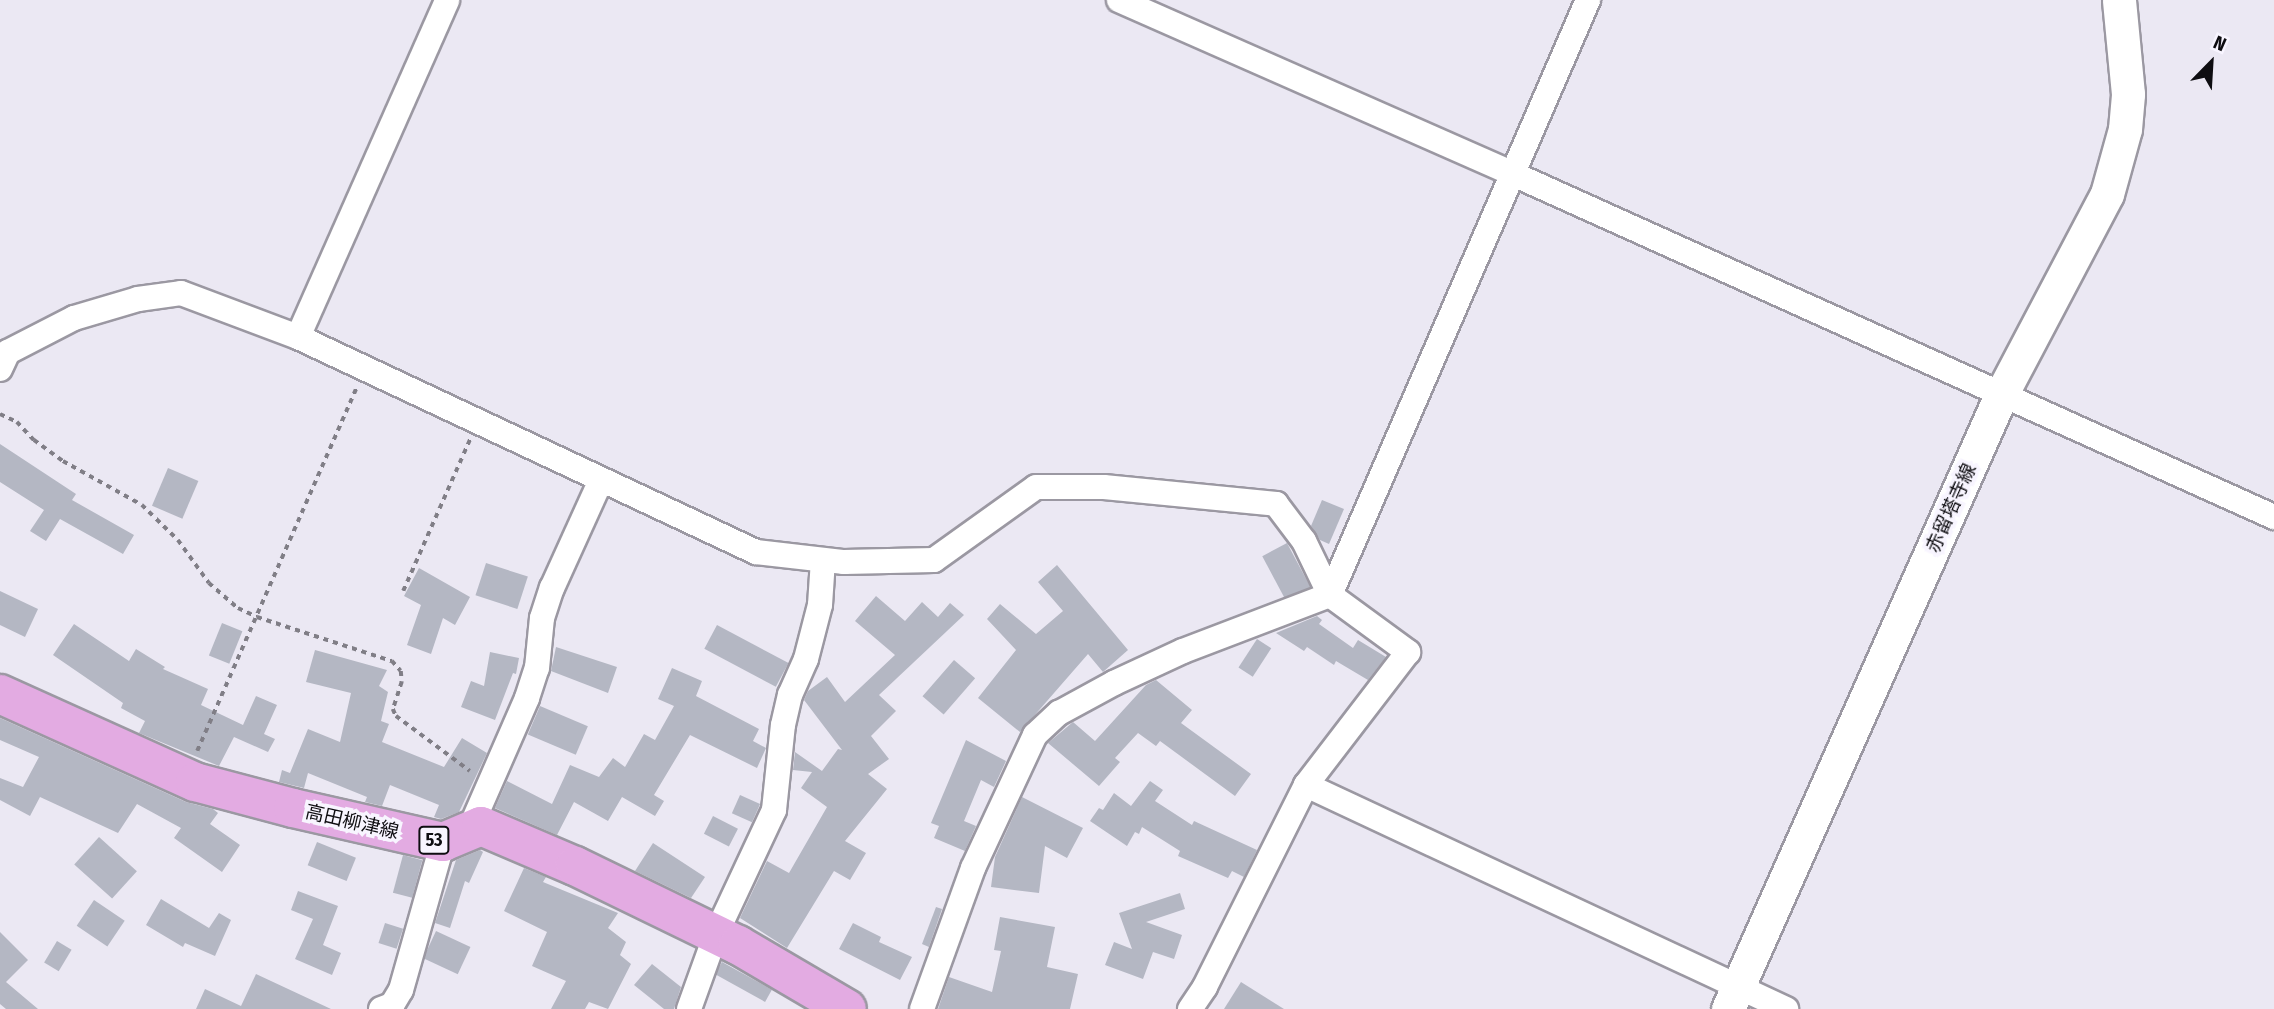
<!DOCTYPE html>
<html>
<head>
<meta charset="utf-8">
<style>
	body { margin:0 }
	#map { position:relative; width:2274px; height:1009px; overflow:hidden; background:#ebe8f3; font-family:"Fira Sans Condensed","Noto Sans JP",sans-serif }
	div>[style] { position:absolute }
	.building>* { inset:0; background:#b4b7c3; transform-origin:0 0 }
	.path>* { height:3.5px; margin-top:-1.75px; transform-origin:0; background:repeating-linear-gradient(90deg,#807e86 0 5px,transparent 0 10px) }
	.roads { filter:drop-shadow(2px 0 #9b98a2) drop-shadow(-2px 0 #9b98a2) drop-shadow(0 2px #9b98a2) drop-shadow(0 -2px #9b98a2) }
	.street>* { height:24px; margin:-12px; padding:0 12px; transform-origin:12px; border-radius:12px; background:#fff }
	.secondary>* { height:33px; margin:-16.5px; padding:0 16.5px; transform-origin:16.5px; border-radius:16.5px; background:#fff }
	.primary>* { height:38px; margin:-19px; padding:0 19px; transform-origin:19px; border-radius:19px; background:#e3abe2 }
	span { translate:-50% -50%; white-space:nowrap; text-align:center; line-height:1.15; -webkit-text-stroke:7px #f8f5ff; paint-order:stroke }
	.shield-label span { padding:2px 5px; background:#f8f5ff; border:2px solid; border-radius:5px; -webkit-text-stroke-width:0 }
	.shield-label { font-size:18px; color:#0e0d11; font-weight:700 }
	.street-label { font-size:19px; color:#0e0d11 }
	.north { position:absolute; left:2176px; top:28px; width:70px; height:70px; -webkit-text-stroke:5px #f8f5ff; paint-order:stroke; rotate:24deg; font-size:19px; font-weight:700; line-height:28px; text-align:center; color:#0e0d11 }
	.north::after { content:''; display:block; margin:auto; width:24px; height:32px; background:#0e0d11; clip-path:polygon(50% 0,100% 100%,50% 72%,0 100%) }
</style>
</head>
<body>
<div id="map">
	<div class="building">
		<i style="clip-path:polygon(0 444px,76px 494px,72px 500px,134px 535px,123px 554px,60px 519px,46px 541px,30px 531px,44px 510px,0 482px)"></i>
		<i style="left:168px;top:468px;width:33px;height:41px;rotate:23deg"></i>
		<i style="clip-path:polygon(1322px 500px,1344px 509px,1329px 544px,1320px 540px,1311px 526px)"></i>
		<i style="left:1287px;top:543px;width:50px;height:28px;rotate:62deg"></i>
		<i style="left:486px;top:563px;width:44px;height:34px;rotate:18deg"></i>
		<i style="clip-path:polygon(1057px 565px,1128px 650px,1103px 672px,1088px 654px,1020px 732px,978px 698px,1016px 650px,987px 619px,1000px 604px,1036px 634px,1063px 611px,1038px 582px)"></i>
		<i style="clip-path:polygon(419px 568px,470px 597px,455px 625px,443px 618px,431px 654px,407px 645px,421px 605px,404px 596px)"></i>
		<i style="clip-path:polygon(0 591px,38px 609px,25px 637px,0 625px)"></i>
		<i style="clip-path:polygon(876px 596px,905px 621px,922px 602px,938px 617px,950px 603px,964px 615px,879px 695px,896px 711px,871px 736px,889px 759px,868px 774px,887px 789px,845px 841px,866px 853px,850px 880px,834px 871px,787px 948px,740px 918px,767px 861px,789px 873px,827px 807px,801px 788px,812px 772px,793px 770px,795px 752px,822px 771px,838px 749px,842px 750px,804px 700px,808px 691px,827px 677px,845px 702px,895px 655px,855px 621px)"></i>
		<i style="clip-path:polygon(1317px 616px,1322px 620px,1319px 624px,1353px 648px,1358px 640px,1386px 657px,1368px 680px,1336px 661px,1334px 665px,1307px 647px,1304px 651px,1276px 633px)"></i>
		<i style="left:222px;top:623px;width:22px;height:35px;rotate:22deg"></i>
		<i style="clip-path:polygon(74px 624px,129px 661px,136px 649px,165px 667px,163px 669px,208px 689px,201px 705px,243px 725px,256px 696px,277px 705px,264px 734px,275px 739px,268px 752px,234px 737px,219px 766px,139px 733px,145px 721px,121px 708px,123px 703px,53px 655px)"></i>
		<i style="left:717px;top:625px;width:81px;height:27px;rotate:28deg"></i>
		<i style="left:1257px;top:639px;width:17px;height:34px;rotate:33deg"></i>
		<i style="clip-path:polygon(556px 647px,617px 667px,608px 693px,551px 671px)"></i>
		<i style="clip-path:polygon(315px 650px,387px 670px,379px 686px,388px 692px,381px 721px,389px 724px,382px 742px,444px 767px,462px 738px,487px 753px,459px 812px,441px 819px,434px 817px,439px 805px,390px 785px,382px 806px,365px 802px,367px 797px,308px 773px,304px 788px,279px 782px,282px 770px,290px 773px,308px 729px,340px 742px,351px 693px,306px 682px)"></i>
		<i style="clip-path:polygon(490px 652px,519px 658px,516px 674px,513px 673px,495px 720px,461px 707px,471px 681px,484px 686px)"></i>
		<i style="left:954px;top:660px;width:28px;height:48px;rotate:41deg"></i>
		<i style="clip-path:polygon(672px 668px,702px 681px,696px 696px,759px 729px,753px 741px,766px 748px,757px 768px,690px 735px,654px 795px,664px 801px,655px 816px,622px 797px,608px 821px,574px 802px,557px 835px,495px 808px,507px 781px,552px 804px,570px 765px,599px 777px,613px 758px,625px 767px,644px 734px,655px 740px,674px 706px,658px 699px)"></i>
		<i style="clip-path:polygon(1156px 680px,1192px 710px,1181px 723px,1251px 774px,1235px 796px,1160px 741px,1156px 746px,1138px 733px,1115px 758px,1120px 762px,1099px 786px,1048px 743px,1073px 722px,1095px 741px,1146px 685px)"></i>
		<i style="left:540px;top:706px;width:52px;height:31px;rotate:23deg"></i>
		<i style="clip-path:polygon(0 718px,186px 802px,213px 809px,218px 813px,210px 824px,240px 845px,222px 872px,174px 838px,181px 828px,137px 804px,118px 833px,40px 797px,30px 816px,0 800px,0 778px,23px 787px,39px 757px,0 740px)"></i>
		<i style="clip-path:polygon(966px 740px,1006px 761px,994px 787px,981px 780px,964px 821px,976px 826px,965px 851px,934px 838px,939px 826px,931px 823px)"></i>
		<i style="clip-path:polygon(1150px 781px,1163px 790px,1155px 801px,1192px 825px,1194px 821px,1257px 850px,1244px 877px,1232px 871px,1228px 878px,1178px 856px,1180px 851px,1142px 827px,1139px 834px,1135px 832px,1127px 846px,1090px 821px,1099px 808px,1103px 810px,1114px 793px,1131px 806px)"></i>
		<i style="left:740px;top:795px;width:22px;height:20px;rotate:24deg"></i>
		<i style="clip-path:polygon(1022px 797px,1083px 828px,1067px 858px,1045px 846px,1039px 893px,991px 887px,995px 857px)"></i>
		<i style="left:713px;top:816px;width:28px;height:20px;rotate:27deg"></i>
		<i style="left:99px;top:837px;width:51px;height:37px;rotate:42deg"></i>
		<i style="left:317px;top:842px;width:42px;height:25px;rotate:22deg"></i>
		<i style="clip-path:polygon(653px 843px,705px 877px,691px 898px,635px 871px)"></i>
		<i style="clip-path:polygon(480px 850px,483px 852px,469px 883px,465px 881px,450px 928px,435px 923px,456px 860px)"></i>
		<i style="left:403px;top:855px;width:20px;height:39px;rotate:15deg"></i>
		<i style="clip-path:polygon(524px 868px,546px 877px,543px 882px,618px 913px,608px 928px,626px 942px,620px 955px,631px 964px,608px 1009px,589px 1002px,585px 1009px,551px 1009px,566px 981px,532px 966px,547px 932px,504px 911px)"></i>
		<i style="clip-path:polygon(298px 891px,338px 906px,323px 945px,341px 953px,332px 975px,295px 959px,313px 919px,291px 910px)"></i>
		<i style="clip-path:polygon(1180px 893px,1185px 909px,1146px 922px,1182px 935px,1174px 959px,1153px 952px,1143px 979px,1105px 965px,1114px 942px,1132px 949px,1119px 913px)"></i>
		<i style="clip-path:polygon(161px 899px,209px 928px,219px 913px,231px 920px,215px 956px,185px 943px,183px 947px,146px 925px)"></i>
		<i style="left:94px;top:900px;width:37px;height:31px;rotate:34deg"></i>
		<i style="clip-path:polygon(936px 907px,942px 909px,929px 947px,922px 944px)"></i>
		<i style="clip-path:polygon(1000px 917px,1055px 927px,1047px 967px,1078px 974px,1070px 1009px,938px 1009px,949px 977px,992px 992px,1001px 951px,994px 950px)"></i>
		<i style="left:385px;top:923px;width:19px;height:21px;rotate:18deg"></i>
		<i style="clip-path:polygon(853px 923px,881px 937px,879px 942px,912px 957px,900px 980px,839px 949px)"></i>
		<i style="left:436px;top:931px;width:38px;height:30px;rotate:25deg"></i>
		<i style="clip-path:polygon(0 932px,28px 960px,6px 982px,38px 1009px,6px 1009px,0 1004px)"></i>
		<i style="left:57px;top:941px;width:17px;height:25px;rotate:31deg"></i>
		<i style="left:722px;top:962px;width:57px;height:14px;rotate:29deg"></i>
		<i style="clip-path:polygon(652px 964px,681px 987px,674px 1009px,664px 1009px,634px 985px)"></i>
		<i style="clip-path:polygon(256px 974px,331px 1009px,196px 1009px,205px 989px,241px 1006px)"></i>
		<i style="clip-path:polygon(1241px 982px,1284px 1009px,1224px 1009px)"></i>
	</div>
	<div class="path">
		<i style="left:0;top:414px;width:19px;rotate:25deg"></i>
		<i style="left:17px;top:422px;width:25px;rotate:47deg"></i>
		<i style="left:34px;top:440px;width:36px;rotate:36deg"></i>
		<i style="left:63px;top:461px;width:90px;rotate:29.1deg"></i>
		<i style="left:142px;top:505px;width:50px;rotate:44.2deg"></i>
		<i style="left:178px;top:540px;width:53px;rotate:54.2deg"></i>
		<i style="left:209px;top:583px;width:38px;rotate:41deg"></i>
		<i style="left:238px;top:608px;width:21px;rotate:25deg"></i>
		<i style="left:257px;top:617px;width:142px;rotate:18.1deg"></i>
		<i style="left:392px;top:661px;width:13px;rotate:48deg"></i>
		<i style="left:401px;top:671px;width:11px;rotate:85deg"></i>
		<i style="left:402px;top:682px;width:28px;rotate:108deg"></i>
		<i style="left:393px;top:709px;width:8px;rotate:67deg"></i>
		<i style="left:396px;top:716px;width:92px;rotate:36.6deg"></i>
		<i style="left:403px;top:591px;width:166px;rotate:-66.2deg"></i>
		<i style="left:197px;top:751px;width:398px;rotate:-66.3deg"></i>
	</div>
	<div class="roads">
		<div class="street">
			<i style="left:1119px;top:0;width:428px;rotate:23.8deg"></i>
			<i style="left:1511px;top:173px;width:837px;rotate:24.27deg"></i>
			<i style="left:298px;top:337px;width:368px;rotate:-66.1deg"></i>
			<i style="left:0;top:369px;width:19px;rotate:-65deg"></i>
			<i style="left:8px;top:352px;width:74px;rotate:-27.3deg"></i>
			<i style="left:74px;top:318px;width:67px;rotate:-16.5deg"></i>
			<i style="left:138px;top:299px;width:43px;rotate:-7.9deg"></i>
			<i style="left:181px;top:293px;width:125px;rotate:20.6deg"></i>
			<i style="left:298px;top:337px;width:506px;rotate:25.15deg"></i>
			<i style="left:756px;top:552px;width:89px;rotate:6.5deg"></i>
			<i style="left:844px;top:562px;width:90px;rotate:-1.3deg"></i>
			<i style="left:934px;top:560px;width:125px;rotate:-35.6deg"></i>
			<i style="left:1036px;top:487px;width:68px"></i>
			<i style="left:1104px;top:487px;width:173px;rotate:5.6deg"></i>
			<i style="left:1276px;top:504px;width:46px;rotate:52.9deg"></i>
			<i style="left:1304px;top:541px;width:60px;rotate:64.3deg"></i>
			<i style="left:1330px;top:595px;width:97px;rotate:36.2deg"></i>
			<i style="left:1408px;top:652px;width:168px;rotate:127.5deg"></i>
			<i style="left:1306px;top:785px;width:226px;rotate:116.6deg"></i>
			<i style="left:1205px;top:987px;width:27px;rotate:124deg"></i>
			<i style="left:1306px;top:785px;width:530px;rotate:25.02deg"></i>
			<i style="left:469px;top:831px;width:145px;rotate:-66.4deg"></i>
			<i style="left:527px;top:698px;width:32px;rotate:-72deg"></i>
			<i style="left:537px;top:668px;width:50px;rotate:-84.3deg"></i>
			<i style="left:542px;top:618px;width:32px;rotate:-72deg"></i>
			<i style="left:552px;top:588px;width:119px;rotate:-65.6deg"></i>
			<i style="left:381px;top:1009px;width:12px;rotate:-20deg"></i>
			<i style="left:392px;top:1005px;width:17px;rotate:-59deg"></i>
			<i style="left:401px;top:990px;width:154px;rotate:-74.2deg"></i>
			<i style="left:689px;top:1009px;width:80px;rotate:-70.2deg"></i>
			<i style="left:716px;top:934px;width:137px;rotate:-64.9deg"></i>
			<i style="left:774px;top:810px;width:85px;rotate:-84deg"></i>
			<i style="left:783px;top:725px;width:31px;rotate:-77deg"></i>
			<i style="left:790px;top:695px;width:39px;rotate:-66deg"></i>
			<i style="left:806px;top:659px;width:56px;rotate:-75.5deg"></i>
			<i style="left:820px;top:605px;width:45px;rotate:-86.2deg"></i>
			<i style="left:922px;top:1009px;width:150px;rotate:-70.1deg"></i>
			<i style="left:973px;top:868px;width:147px;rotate:-65deg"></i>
			<i style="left:1035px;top:735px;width:33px;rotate:-43deg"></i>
			<i style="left:1059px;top:713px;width:63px;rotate:-28.6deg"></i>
			<i style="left:1114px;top:683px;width:76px;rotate:-24.9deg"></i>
			<i style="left:1183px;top:651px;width:157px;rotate:-20.9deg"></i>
			<i style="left:1330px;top:595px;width:649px;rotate:-66.56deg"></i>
		</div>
		<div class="secondary">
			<i style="left:1728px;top:1009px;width:672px;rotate:-66.03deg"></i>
			<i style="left:2001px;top:395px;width:227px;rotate:-62.2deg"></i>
			<i style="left:2107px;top:194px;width:67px;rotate:-74.5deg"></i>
			<i style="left:2125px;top:129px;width:35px;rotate:-85deg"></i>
			<i style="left:2128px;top:94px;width:94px;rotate:-95.5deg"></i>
		</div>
		<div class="primary">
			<i style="left:0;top:694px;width:214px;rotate:24.3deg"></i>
			<i style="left:195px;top:782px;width:101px;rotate:14.9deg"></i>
			<i style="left:293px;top:808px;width:154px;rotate:12.8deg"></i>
			<i style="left:443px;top:842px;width:41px;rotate:-22.8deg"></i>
			<i style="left:481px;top:826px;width:102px;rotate:23.1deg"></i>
			<i style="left:575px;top:866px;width:181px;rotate:25.9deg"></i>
			<i style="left:738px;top:945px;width:126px;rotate:30.4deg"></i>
		</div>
	</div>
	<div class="shield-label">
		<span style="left:434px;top:840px">53</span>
	</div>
	<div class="street-label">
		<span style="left:1951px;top:508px;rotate:-66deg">赤留塔寺線</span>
		<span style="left:352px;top:822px;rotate:13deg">高田柳津線</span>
	</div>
	<div class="north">N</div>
</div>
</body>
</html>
